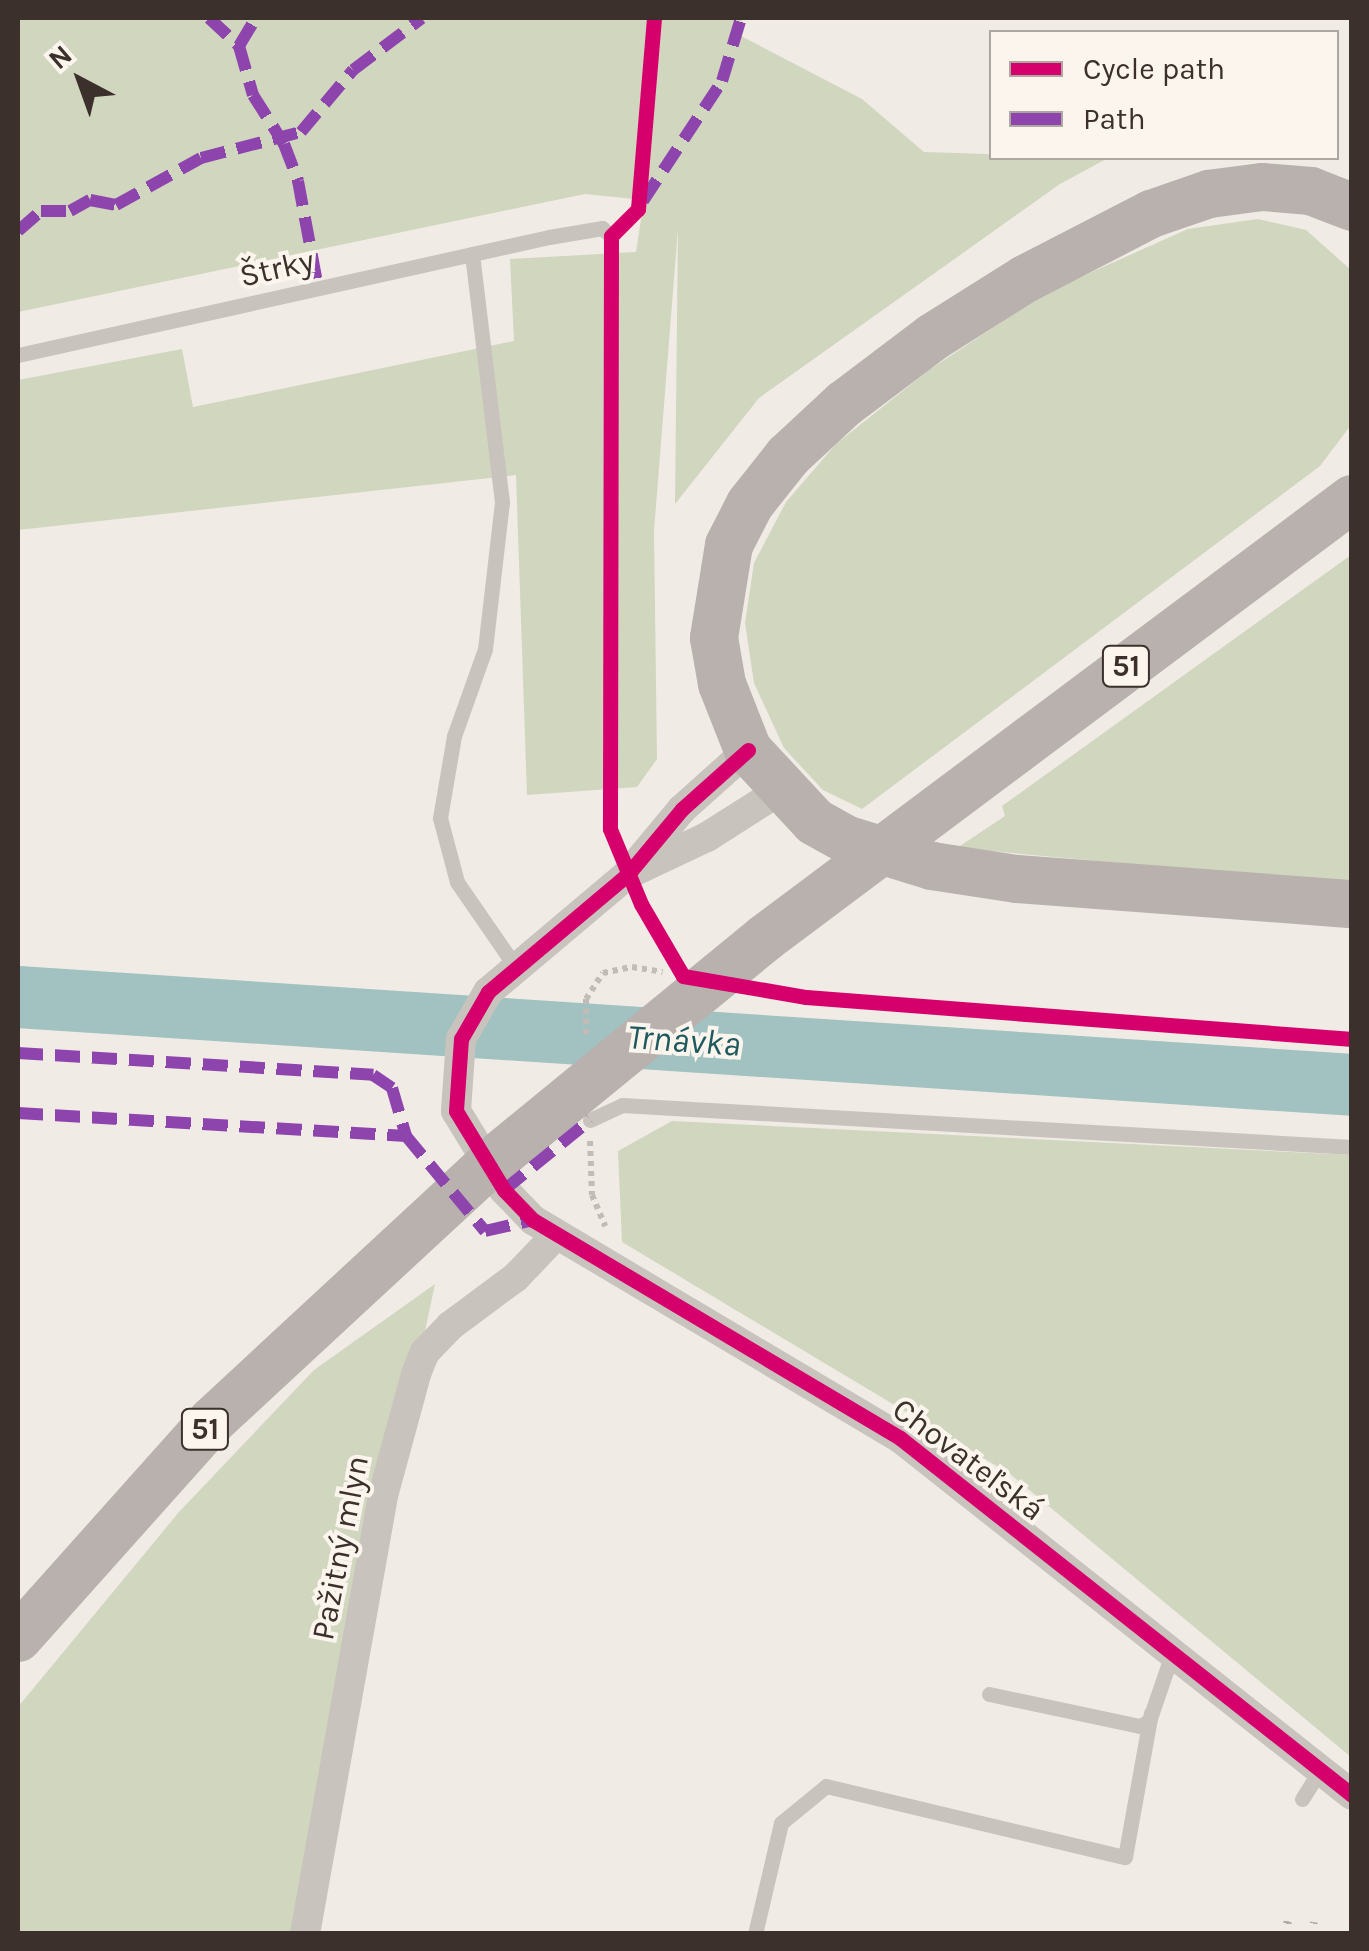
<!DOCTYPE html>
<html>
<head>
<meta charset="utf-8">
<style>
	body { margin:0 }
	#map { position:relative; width:1369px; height:1951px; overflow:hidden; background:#f0ebe5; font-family:Karla,sans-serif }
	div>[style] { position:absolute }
	.green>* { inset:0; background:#d1d6bf }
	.river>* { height:62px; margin:-31px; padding:0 31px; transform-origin:31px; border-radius:31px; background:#a1c2c1 }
	.path>* { height:6px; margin-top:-3px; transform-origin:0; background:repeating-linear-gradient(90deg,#c2bbb6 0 5px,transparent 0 10px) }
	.lane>* { height:15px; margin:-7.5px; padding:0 7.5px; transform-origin:7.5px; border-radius:7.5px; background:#c9c3be }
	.street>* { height:30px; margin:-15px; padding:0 15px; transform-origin:15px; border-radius:15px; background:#c9c3be }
	.primary>* { height:48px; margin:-24px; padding:0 24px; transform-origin:24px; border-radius:24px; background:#b8b1ad }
	.rail>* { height:8px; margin-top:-4px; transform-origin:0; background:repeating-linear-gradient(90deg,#b1aca8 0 2.5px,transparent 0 10.5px) }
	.quiet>* { height:12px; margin-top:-6px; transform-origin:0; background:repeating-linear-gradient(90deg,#8e44ad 0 25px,transparent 0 37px) }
	.cycleway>* { height:15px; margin:-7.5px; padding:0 7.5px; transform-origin:7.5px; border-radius:7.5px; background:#d6006c }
	span { translate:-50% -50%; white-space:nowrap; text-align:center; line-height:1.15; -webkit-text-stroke:8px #fbf5ee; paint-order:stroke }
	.shield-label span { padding:2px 8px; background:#fbf5ee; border:2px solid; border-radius:8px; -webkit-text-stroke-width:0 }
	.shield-label { font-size:30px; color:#3b302b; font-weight:700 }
	.street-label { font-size:32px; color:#3b302b }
	.water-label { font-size:35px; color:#1f5a5e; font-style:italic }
	.frame { position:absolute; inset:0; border:20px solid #3b302b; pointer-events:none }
	.legend { position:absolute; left:989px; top:30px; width:350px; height:130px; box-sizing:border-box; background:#fbf5ee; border:2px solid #aea6a0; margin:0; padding:12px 18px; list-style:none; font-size:30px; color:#3b302b }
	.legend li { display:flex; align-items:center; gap:20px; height:50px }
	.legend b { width:50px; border:2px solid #aea6a0 }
	.north { position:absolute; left:30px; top:30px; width:100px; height:100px; -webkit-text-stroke:8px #fbf5ee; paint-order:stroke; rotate:319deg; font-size:28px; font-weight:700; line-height:40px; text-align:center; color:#3b302b }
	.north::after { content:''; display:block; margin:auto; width:35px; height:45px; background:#3b302b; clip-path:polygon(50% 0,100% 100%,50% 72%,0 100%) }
</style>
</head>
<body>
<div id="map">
	<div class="green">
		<i style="clip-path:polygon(18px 18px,742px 18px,741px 36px,862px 99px,924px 152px,1108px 158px,1060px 184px,759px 398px,675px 504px,678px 228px,654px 531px,657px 759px,637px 787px,527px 795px,516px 475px,18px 530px,18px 380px,182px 349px,193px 407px,514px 341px,510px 259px,636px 252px,644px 200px,585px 194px,18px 312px)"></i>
		<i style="clip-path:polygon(1258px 219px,1306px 230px,1351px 270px,1351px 425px,1320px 466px,862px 809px,823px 790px,784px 748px,754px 683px,745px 623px,754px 563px,786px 502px,836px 444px,929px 370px,1047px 292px,1188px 229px)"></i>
		<i style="clip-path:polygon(1351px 555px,1351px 884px,957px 848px,1005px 816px,1002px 806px)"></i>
		<i style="clip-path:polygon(672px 1121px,1351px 1155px,1351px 1757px,1010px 1474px,622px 1242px,618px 1151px)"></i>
		<i style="clip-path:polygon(435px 1284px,297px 1933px,18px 1934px,18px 1707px,179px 1512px,314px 1370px)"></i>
	</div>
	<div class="river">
		<i style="left:18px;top:997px;width:1337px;rotate:3.77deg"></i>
	</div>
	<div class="path">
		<i style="left:641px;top:904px;width:67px;rotate:60.4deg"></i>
		<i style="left:763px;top:990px;width:591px;rotate:4.76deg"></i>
		<i style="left:586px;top:1034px;width:35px;rotate:-90deg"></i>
		<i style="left:586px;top:999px;width:31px;rotate:-57deg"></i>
		<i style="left:603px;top:973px;width:30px;rotate:-12deg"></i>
		<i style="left:632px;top:967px;width:31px;rotate:9deg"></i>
		<i style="left:590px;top:1141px;width:54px;rotate:87.9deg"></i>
		<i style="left:592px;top:1195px;width:34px;rotate:67deg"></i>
	</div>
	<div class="lane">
		<i style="left:472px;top:254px;width:250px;rotate:83.1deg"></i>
		<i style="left:502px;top:502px;width:148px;rotate:96.6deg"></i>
		<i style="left:485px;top:649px;width:92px;rotate:109.6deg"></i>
		<i style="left:454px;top:736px;width:83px;rotate:99.7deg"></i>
		<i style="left:440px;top:818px;width:66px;rotate:75.1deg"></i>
		<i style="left:457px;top:882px;width:102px;rotate:55.4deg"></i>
		<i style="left:18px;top:355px;width:544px;rotate:-12.53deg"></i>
		<i style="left:549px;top:237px;width:54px;rotate:-9.6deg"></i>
		<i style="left:602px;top:228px;width:12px;rotate:42deg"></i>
		<i style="left:590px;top:1120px;width:35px;rotate:-25deg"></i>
		<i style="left:622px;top:1105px;width:731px;rotate:3.29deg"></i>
		<i style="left:989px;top:1694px;width:154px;rotate:12deg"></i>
		<i style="left:1140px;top:1726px;width:10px;rotate:-29deg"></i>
		<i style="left:1149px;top:1721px;width:71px;rotate:-71.1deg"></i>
		<i style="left:1302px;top:1799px;width:36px;rotate:-58deg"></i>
		<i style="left:755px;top:1934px;width:114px;rotate:-76.8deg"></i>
		<i style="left:781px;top:1823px;width:58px;rotate:-39.4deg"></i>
		<i style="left:826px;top:1786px;width:307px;rotate:13.4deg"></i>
		<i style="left:1125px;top:1857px;width:146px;rotate:-79.8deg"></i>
	</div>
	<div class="street">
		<i style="left:748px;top:750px;width:89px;rotate:138.2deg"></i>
		<i style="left:682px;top:809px;width:85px;rotate:129.7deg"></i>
		<i style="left:628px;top:874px;width:183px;rotate:139.9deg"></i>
		<i style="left:488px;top:992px;width:54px;rotate:119.9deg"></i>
		<i style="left:461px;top:1039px;width:72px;rotate:94deg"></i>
		<i style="left:456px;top:1111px;width:92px;rotate:58.7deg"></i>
		<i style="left:504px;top:1190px;width:42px;rotate:46deg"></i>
		<i style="left:533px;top:1220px;width:427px;rotate:30.7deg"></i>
		<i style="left:900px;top:1438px;width:576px;rotate:38.3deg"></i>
		<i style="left:635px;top:871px;width:80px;rotate:-25.3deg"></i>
		<i style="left:707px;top:837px;width:88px;rotate:-32.4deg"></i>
		<i style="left:305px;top:1934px;width:449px;rotate:-79.9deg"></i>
		<i style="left:384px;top:1492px;width:122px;rotate:-74.8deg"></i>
		<i style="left:416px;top:1374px;width:24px;rotate:-68deg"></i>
		<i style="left:425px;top:1352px;width:36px;rotate:-46deg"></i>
		<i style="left:450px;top:1326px;width:82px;rotate:-36.6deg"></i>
		<i style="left:516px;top:1277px;width:57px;rotate:-46.4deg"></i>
	</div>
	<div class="primary">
		<i style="left:1352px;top:207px;width:44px;rotate:-158.7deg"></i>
		<i style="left:1311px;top:191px;width:49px;rotate:-175.3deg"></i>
		<i style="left:1262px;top:187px;width:53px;rotate:172.5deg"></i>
		<i style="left:1209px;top:194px;width:61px;rotate:161deg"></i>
		<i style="left:1151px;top:214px;width:142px;rotate:152.7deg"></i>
		<i style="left:1025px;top:279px;width:109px;rotate:147.8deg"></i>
		<i style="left:933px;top:337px;width:111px;rotate:143deg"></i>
		<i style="left:844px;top:404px;width:76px;rotate:137.1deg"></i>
		<i style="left:788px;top:456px;width:61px;rotate:128.4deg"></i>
		<i style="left:750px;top:504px;width:46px;rotate:117.1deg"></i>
		<i style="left:729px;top:545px;width:94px;rotate:99.2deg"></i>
		<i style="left:714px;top:638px;width:47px;rotate:80.1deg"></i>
		<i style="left:722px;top:684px;width:71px;rotate:68.5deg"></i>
		<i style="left:748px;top:750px;width:98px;rotate:47.1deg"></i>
		<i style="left:815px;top:822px;width:38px;rotate:29deg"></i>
		<i style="left:848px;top:840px;width:88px;rotate:17.2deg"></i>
		<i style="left:932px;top:866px;width:86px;rotate:8.7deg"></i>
		<i style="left:1017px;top:879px;width:336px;rotate:4.3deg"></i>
		<i style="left:18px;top:1638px;width:292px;rotate:-48.2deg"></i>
		<i style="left:213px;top:1420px;width:376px;rotate:-42.8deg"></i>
		<i style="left:489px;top:1164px;width:357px;rotate:-39.3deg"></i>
		<i style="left:765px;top:938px;width:733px;rotate:-36.79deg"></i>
	</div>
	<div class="rail">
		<i style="left:1285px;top:1934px;width:14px;rotate:-78deg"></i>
		<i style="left:1312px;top:1934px;width:12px;rotate:-81deg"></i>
	</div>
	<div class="quiet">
		<i style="left:209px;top:18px;width:41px;rotate:43deg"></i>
		<i style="left:239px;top:46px;width:33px;rotate:-59deg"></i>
		<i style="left:239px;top:46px;width:51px;rotate:74.1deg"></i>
		<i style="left:253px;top:95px;width:58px;rotate:57.7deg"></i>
		<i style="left:284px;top:144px;width:40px;rotate:69deg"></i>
		<i style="left:298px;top:181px;width:109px;rotate:79.4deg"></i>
		<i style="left:643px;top:201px;width:144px;rotate:-56.6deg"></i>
		<i style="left:722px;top:81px;width:66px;rotate:-73.2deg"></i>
		<i style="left:18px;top:231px;width:30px;rotate:-41deg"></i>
		<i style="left:41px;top:211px;width:29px"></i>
		<i style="left:70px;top:211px;width:23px;rotate:-29deg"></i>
		<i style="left:90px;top:200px;width:26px;rotate:11deg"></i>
		<i style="left:116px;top:205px;width:97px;rotate:-28.9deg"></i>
		<i style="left:201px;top:158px;width:103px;rotate:-14.6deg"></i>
		<i style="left:301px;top:132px;width:81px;rotate:-50deg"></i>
		<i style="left:353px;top:70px;width:86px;rotate:-37deg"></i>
		<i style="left:18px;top:1053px;width:356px;rotate:3.5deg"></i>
		<i style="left:373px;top:1075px;width:23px;rotate:34deg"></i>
		<i style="left:392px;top:1088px;width:50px;rotate:73.7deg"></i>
		<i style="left:406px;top:1136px;width:124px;rotate:50.3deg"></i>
		<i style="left:485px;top:1231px;width:49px;rotate:-12.9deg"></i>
		<i style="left:18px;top:1113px;width:389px;rotate:3.4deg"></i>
		<i style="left:504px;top:1190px;width:111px;rotate:-39.1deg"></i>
	</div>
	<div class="cycleway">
		<i style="left:654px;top:18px;width:192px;rotate:94.8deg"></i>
		<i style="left:638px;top:209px;width:38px;rotate:135deg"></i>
		<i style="left:611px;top:236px;width:593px;rotate:90.1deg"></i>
		<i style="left:610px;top:829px;width:81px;rotate:67.5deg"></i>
		<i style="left:641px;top:904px;width:83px;rotate:59.7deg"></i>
		<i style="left:683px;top:976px;width:125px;rotate:9.7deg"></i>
		<i style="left:806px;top:997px;width:548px;rotate:4.4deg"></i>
		<i style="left:748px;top:750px;width:89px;rotate:138.2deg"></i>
		<i style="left:682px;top:809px;width:85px;rotate:129.7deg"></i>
		<i style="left:628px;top:874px;width:183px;rotate:139.9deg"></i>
		<i style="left:488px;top:992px;width:54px;rotate:119.9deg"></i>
		<i style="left:461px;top:1039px;width:72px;rotate:94deg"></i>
		<i style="left:456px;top:1111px;width:92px;rotate:58.7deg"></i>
		<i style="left:504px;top:1190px;width:42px;rotate:46deg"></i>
		<i style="left:533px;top:1220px;width:427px;rotate:30.7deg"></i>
		<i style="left:900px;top:1438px;width:576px;rotate:38.3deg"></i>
	</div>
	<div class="shield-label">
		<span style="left:1126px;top:666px">51</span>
		<span style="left:205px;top:1429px">51</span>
	</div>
	<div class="street-label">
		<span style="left:277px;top:269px;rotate:-13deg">Štrky</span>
		<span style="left:968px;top:1460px;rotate:37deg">Chovateľská</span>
		<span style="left:341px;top:1548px;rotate:-79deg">Pažitný mlyn</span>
	</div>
	<div class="water-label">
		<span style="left:684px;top:1041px;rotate:4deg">Trnávka</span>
	</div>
	<div class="frame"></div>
	<ul class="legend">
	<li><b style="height:12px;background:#d6006c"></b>Cycle path</li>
	<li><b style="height:12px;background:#8e44ad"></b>Path</li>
	</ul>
	<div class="north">N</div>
</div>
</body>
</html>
